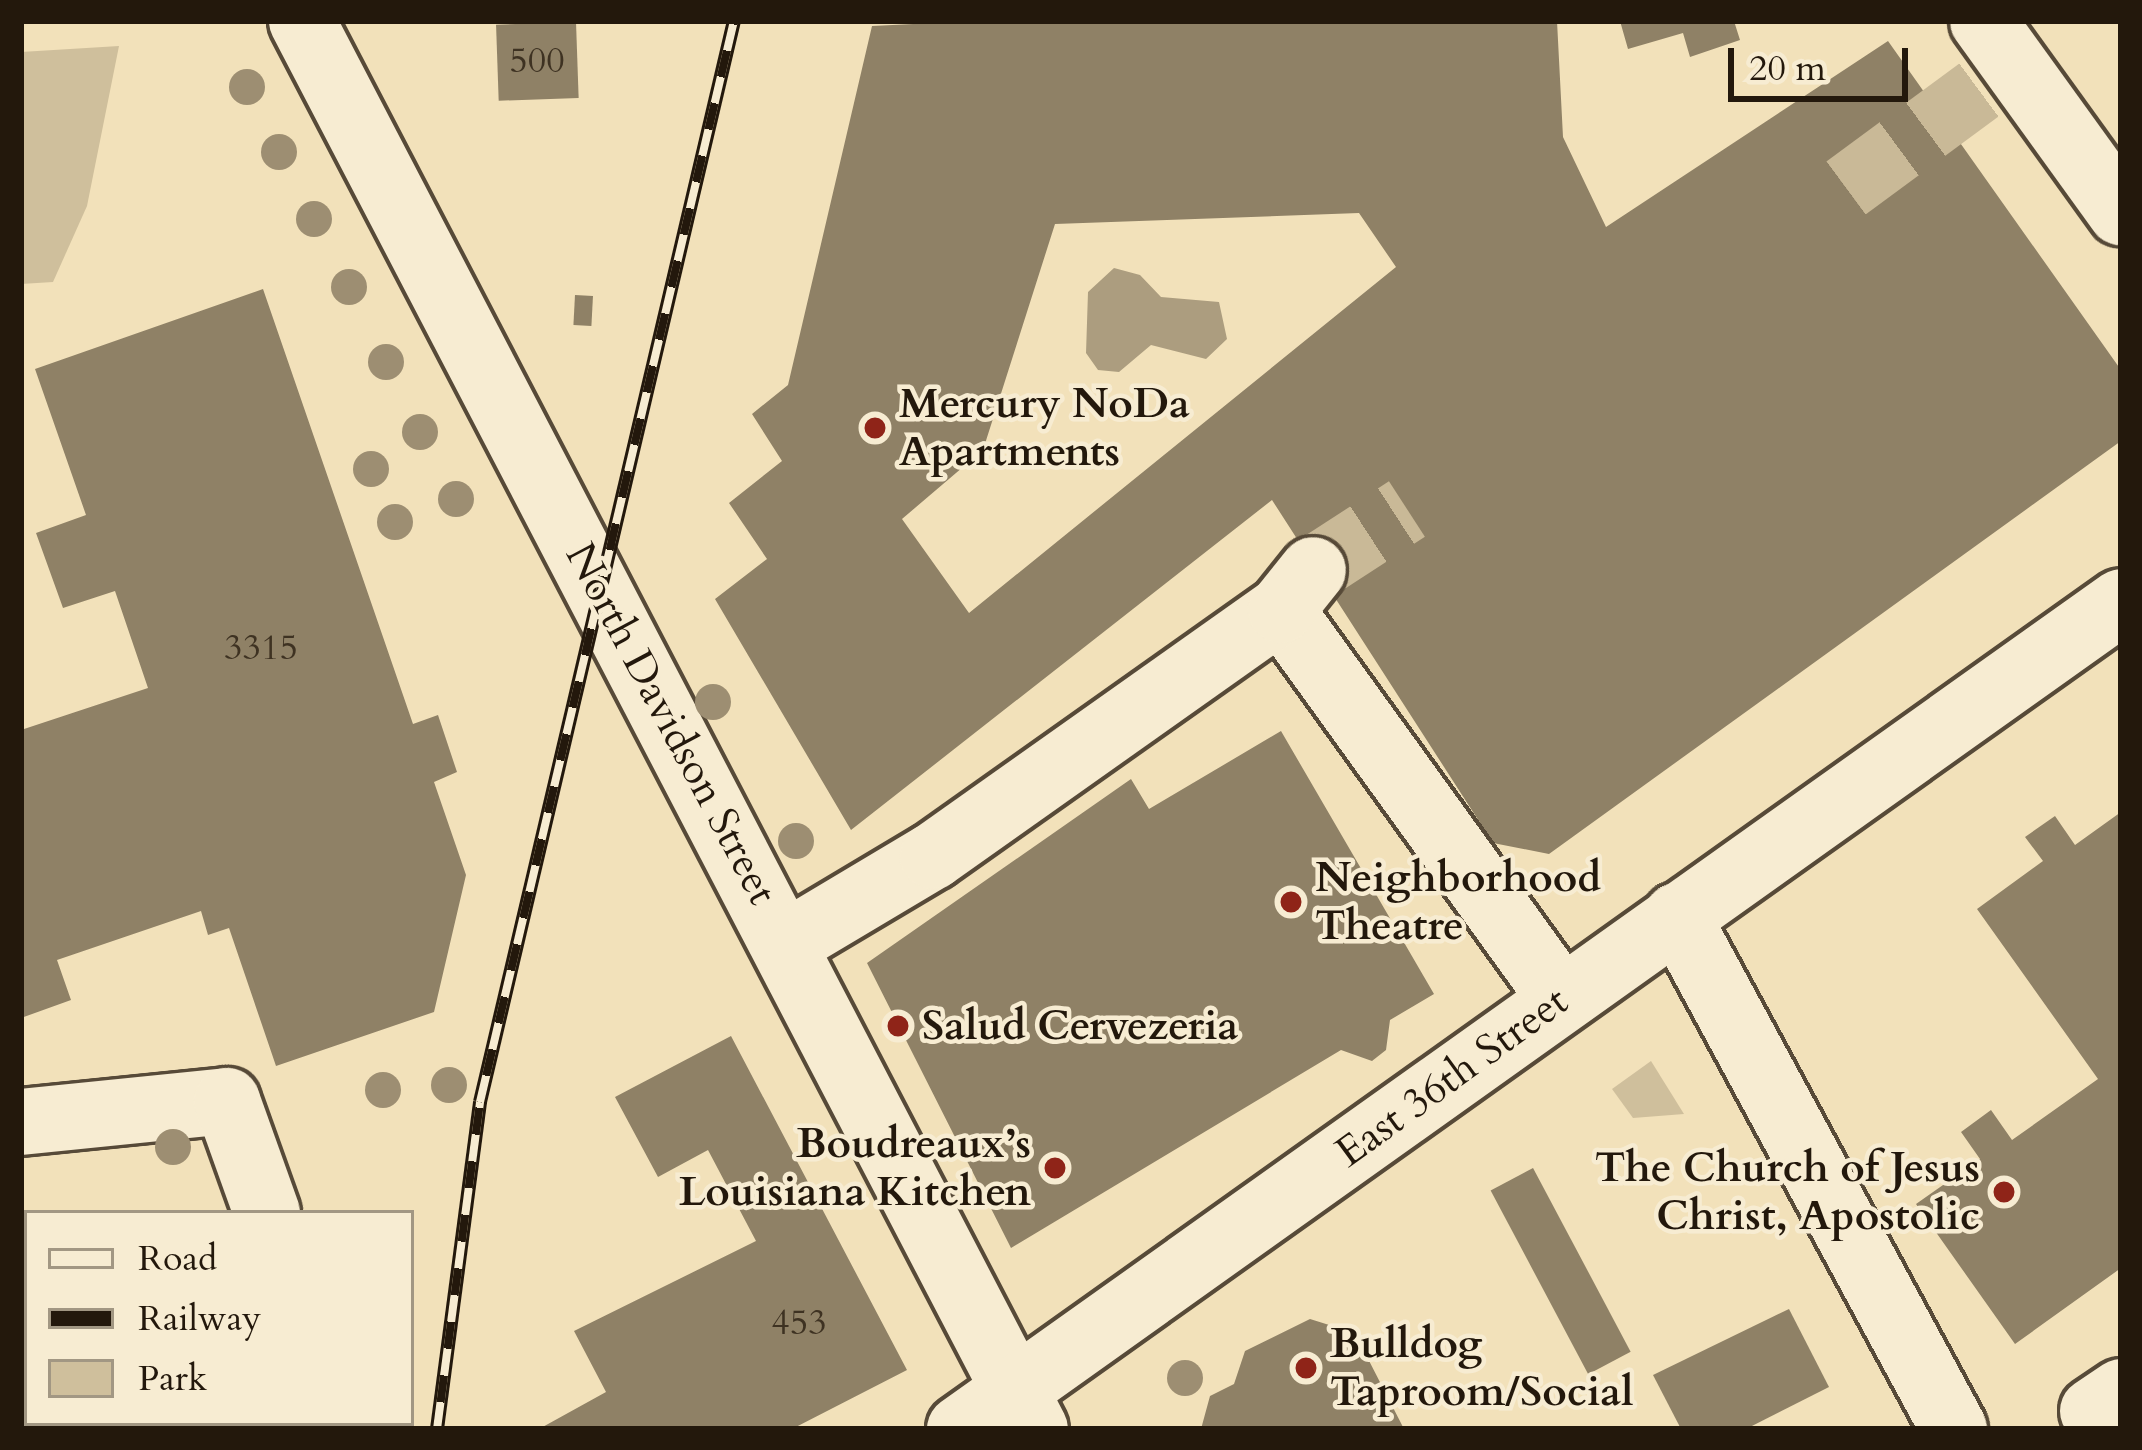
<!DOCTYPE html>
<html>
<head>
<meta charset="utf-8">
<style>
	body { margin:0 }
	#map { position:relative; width:2142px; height:1450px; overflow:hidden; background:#f2e1ba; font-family:Cardo,serif }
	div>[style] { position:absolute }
	.green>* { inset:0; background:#cfbf9c }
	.water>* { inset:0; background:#ac9d7f }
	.building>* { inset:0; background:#8f8166; transform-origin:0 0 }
	.minor-tunnel>* { height:66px; margin-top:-33px; transform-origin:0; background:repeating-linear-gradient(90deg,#c9b997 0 66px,transparent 0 99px) }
	.roads { filter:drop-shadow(3px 0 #574a38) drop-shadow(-3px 0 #574a38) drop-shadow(0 3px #574a38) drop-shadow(0 -3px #574a38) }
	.minor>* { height:66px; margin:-33px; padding:0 33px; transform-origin:33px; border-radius:33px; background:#f7ecd2 }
	.rail>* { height:14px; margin-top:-7px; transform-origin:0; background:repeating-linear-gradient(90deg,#f7ecd2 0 27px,#23180c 0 54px); box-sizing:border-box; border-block:3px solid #23180c }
	.trees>* { width:36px; height:36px; margin:-18px; border-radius:50%; background:#9d8e72 }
	.dots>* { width:33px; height:33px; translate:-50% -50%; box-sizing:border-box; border:6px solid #f7ecd2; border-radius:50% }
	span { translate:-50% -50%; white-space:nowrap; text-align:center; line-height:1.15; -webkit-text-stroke:9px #f7ecd2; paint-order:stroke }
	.number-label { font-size:36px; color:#3e3222 }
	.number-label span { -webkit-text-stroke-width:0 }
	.poi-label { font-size:42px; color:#23180c; font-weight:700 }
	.left { translate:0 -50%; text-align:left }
	.right { translate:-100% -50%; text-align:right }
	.street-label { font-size:42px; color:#23180c }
	.frame { position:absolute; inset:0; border:24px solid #23180c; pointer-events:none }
	.legend { position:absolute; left:24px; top:1210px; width:390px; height:216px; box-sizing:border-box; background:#f7ecd2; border:3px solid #a29783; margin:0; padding:15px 21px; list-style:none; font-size:36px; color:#23180c }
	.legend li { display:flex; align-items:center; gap:24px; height:60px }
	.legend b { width:60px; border:3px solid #a29783 }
	.scale { position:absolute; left:1728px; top:48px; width:180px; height:54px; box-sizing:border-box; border:6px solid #23180c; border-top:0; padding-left:15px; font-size:36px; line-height:42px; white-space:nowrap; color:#23180c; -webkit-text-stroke:9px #f7ecd2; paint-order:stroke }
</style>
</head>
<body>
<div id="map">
	<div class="green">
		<i style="clip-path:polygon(119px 46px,87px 206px,53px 282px,21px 284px,21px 52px)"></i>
		<i style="clip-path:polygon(1651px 1061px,1684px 1114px,1633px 1118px,1612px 1089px)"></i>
	</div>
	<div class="water">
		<i style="clip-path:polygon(1114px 268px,1140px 275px,1161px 297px,1219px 302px,1227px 339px,1206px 359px,1151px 345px,1119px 372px,1098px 370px,1086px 353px,1088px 292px)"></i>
	</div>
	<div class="building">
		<i style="clip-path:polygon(evenodd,975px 21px,1557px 21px,1563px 137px,1606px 227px,1888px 41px,2121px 370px,2121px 441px,1549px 854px,1493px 843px,1272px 500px,851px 830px,715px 599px,767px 559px,729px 503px,782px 461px,752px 414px,788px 385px,872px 26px,975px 21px,1359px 213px,1396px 267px,969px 613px,902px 519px,983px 450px,1055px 224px,1359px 213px)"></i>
		<i style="clip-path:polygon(1620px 21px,1734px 21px,1740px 40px,1690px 57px,1683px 33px,1628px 49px)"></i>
		<i style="left:576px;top:22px;width:76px;height:80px;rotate:88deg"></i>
		<i style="clip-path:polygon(263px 289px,413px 724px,438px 715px,457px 772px,434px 782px,466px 875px,434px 1012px,276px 1066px,229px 928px,208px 935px,201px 911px,57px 960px,71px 1000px,21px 1018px,21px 730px,148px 688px,115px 591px,63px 608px,36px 533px,86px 515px,35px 369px)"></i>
		<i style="left:575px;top:295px;width:18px;height:30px;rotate:3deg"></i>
		<i style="clip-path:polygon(1281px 731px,1434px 994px,1390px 1020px,1386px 1050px,1372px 1061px,1341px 1050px,1011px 1248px,867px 963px,1131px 779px,1149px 809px)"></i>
		<i style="clip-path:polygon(2121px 812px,2121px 1268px,2015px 1344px,1916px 1204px,1980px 1159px,1961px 1132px,1991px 1110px,2012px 1140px,2098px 1079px,1977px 909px,2043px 861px,2025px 837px,2055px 816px,2075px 845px)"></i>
		<i style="clip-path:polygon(731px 1036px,907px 1370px,792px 1429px,539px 1429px,606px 1392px,574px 1331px,756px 1241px,708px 1150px,658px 1177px,615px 1097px)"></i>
		<i style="left:1533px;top:1168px;width:208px;height:48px;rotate:62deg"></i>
		<i style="clip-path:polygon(1789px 1309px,1829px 1387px,1746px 1429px,1681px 1429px,1653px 1375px)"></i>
		<i style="clip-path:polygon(1310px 1319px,1342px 1329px,1353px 1353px,1363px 1349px,1404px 1429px,1201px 1429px,1210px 1396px,1234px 1384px,1245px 1351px)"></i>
		<i style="left:201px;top:1423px;width:125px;height:12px"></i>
	</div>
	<div class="minor-tunnel">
		<i style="left:1846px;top:188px;width:209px;rotate:-36.4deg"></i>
		<i style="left:1313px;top:570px;width:112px;rotate:-33deg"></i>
	</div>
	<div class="roads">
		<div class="minor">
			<i style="left:302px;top:21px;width:1587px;rotate:62.5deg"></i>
			<i style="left:1983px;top:21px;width:236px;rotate:54.2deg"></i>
			<i style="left:1281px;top:610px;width:478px;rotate:54.2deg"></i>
			<i style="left:1677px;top:916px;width:583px;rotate:61.63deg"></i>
			<i style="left:787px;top:943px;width:170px;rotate:-30.8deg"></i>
			<i style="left:933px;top:856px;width:426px;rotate:-35.3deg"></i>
			<i style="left:1281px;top:610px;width:51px;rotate:-51.3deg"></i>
			<i style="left:21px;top:1122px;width:207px;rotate:-5.8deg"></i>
			<i style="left:227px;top:1101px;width:119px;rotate:70.3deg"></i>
			<i style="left:2093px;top:1411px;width:34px;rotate:-34deg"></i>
			<i style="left:68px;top:1423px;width:7px;rotate:63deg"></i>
			<i style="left:960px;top:1429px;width:1425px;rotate:-35.46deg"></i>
		</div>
	</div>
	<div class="rail">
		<i style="left:437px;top:1429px;width:330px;rotate:-82.5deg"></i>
		<i style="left:480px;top:1102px;width:1110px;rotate:-76.78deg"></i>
	</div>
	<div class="trees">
		<i style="left:247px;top:87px"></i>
		<i style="left:279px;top:152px"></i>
		<i style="left:314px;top:219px"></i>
		<i style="left:349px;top:287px"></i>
		<i style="left:386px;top:362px"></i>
		<i style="left:420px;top:432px"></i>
		<i style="left:371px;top:469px"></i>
		<i style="left:456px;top:499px"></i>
		<i style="left:395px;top:522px"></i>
		<i style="left:713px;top:702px"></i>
		<i style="left:796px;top:841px"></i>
		<i style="left:449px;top:1085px"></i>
		<i style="left:383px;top:1090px"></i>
		<i style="left:173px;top:1147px"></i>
		<i style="left:1185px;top:1378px"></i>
	</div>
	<div class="dots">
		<i style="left:875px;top:428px;background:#8f2418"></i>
		<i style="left:1291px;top:902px;background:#8f2418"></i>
		<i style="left:898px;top:1026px;background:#8f2418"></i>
		<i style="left:1055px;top:1168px;background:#8f2418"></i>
		<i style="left:2004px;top:1192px;background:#8f2418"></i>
		<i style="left:1306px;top:1368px;background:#8f2418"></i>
	</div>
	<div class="number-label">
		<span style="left:537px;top:61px">500</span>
		<span style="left:261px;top:648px">3315</span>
		<span style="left:799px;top:1323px">453</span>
	</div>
	<div class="poi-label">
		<span class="left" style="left:899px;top:428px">Mercury NoDa<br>Apartments</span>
		<span class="left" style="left:1315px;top:902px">Neighborhood<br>Theatre</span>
		<span class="left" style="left:922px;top:1026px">Salud Cervezeria</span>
		<span class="right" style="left:1031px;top:1168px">Boudreaux’s<br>Louisiana Kitchen</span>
		<span class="right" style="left:1980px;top:1192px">The Church of Jesus<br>Christ, Apostolic</span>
		<span class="left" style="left:1330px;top:1368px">Bulldog<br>Taproom/Social</span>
	</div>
	<div class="street-label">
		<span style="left:671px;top:724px;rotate:62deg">North Davidson Street</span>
		<span style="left:1452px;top:1077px;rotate:-36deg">East 36th Street</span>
	</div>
	<div class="frame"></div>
	<ul class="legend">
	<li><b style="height:15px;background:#f7ecd2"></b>Road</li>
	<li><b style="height:15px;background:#23180c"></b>Railway</li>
	<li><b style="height:33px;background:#cfbf9c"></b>Park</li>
	</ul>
	<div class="scale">20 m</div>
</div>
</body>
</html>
